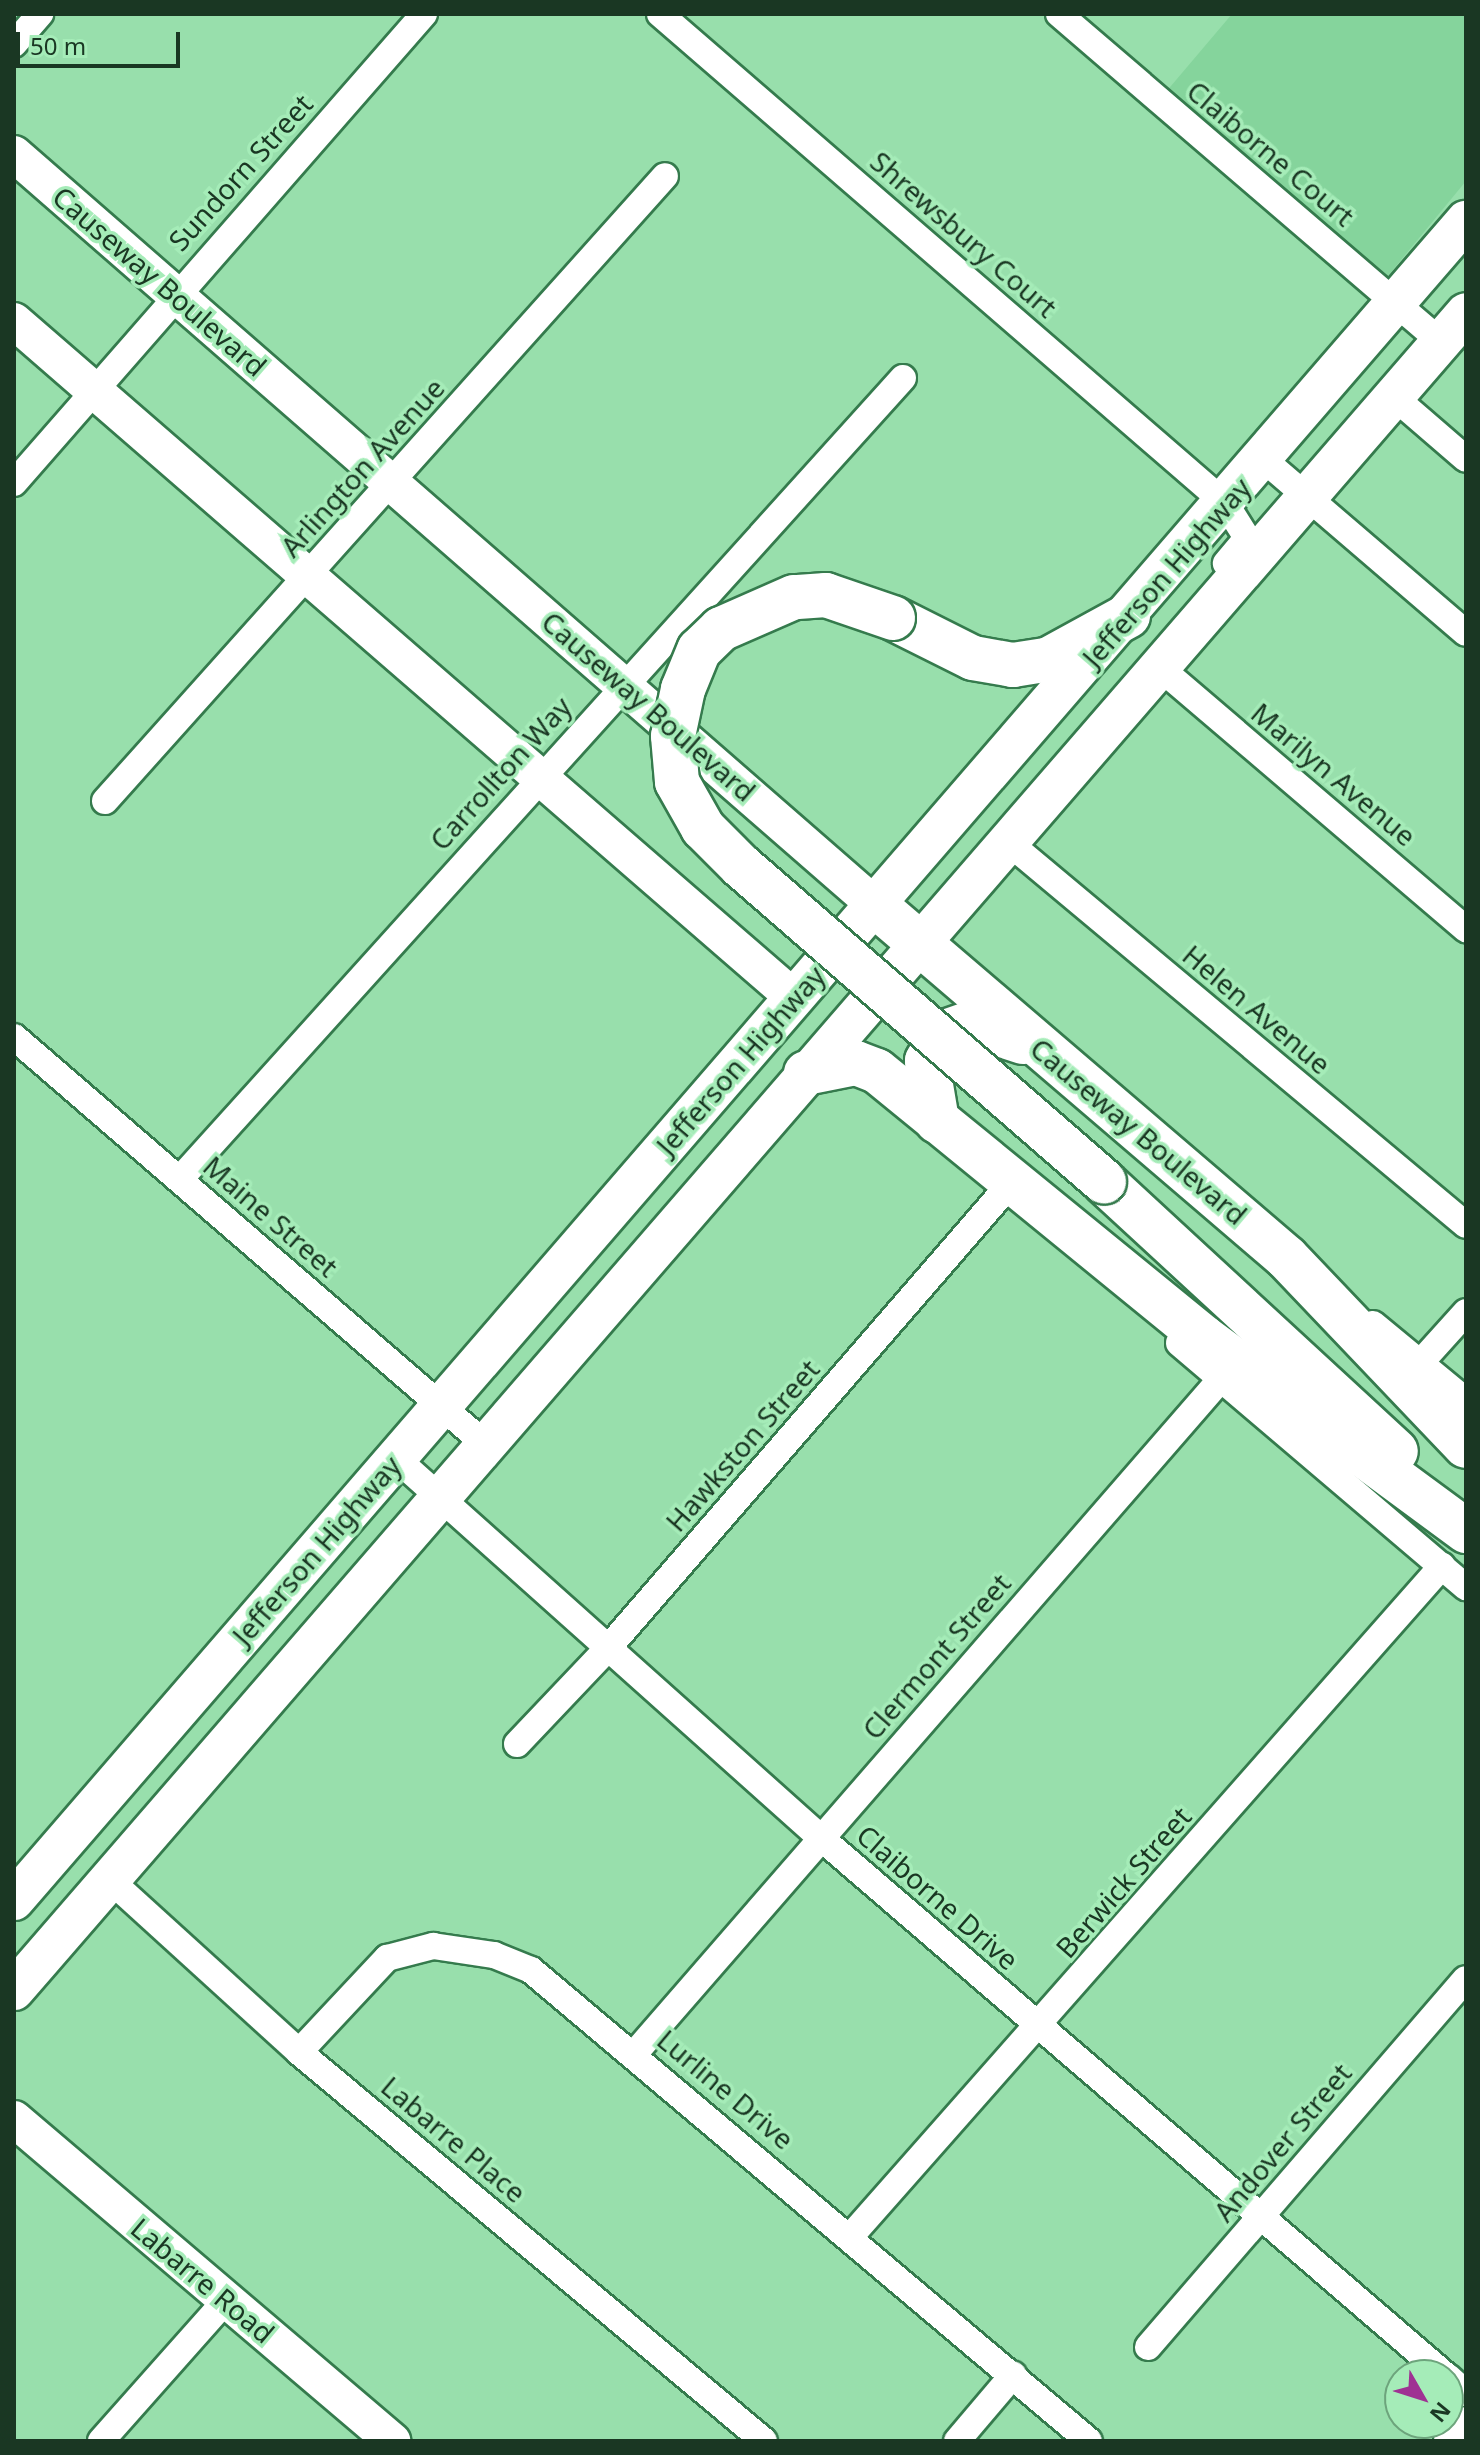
<!DOCTYPE html>
<html>
<head>
<meta charset="utf-8">
<style>
	body { margin:0 }
	#map { position:relative; width:1480px; height:2455px; overflow:hidden; background:#98dfac; font-family:"Noto Sans",sans-serif }
	div>[style] { position:absolute }
	.built>* { inset:0; background:#85d49c }
	.roads { filter:drop-shadow(2px 0 #357b4d) drop-shadow(-2px 0 #357b4d) drop-shadow(0 2px #357b4d) drop-shadow(0 -2px #357b4d) }
	.street>* { height:26px; margin:-13px; padding:0 13px; transform-origin:13px; border-radius:13px; background:#fff }
	.secondary>* { height:36px; margin:-18px; padding:0 18px; transform-origin:18px; border-radius:18px; background:#fff }
	.primary>* { height:40px; margin:-20px; padding:0 20px; transform-origin:20px; border-radius:20px; background:#fff }
	.highway>* { height:44px; margin:-22px; padding:0 22px; transform-origin:22px; border-radius:22px; background:#fff }
	.bridges { filter:drop-shadow(2px 0 #357b4d) drop-shadow(-2px 0 #357b4d) drop-shadow(0 2px #357b4d) drop-shadow(0 -2px #357b4d) }
	.highway-bridge>* { height:44px; margin:-22px; padding:0 22px; transform-origin:22px; border-radius:22px; background:#fff }
	span { translate:-50% -50%; white-space:nowrap; text-align:center; line-height:1.15; -webkit-text-stroke:7px #a5ecb8; paint-order:stroke }
	.street-label { font-size:28px; color:#1a3723 }
	.frame { position:absolute; inset:0; border:16px solid #1a3723; pointer-events:none }
	.north { position:absolute; left:1384px; top:2359px; width:80px; height:80px; box-sizing:border-box; background:#a5ecb8; border:2px solid #6da47c; border-radius:50%; rotate:129deg; font-size:22px; font-weight:700; line-height:32px; text-align:center; color:#1a3723 }
	.north::after { content:''; display:block; margin:auto; width:28px; height:36px; background:#9f3293; clip-path:polygon(50% 0,100% 100%,50% 72%,0 100%) }
	.scale { position:absolute; left:16px; top:32px; width:164px; height:36px; box-sizing:border-box; border:4px solid #1a3723; border-top:0; padding-left:10px; font-size:24px; line-height:28px; white-space:nowrap; color:#1a3723; -webkit-text-stroke:6px #a5ecb8; paint-order:stroke }
</style>
</head>
<body>
<div id="map">
	<div class="built">
		<i style="clip-path:polygon(1232px 14px,1466px 14px,1466px 181px,1373px 294px,1154px 106px)"></i>
	</div>
	<div class="roads">
		<div class="street">
			<i style="left:660px;top:14px;width:747px;rotate:40.88deg"></i>
			<i style="left:1225px;top:503px;width:41px;rotate:57.8deg"></i>
			<i style="left:1247px;top:538px;width:33px;rotate:130deg"></i>
			<i style="left:1059px;top:14px;width:503px;rotate:40.65deg"></i>
			<i style="left:14px;top:44px;width:40px;rotate:-49deg"></i>
			<i style="left:1393px;top:396px;width:96px;rotate:40.8deg"></i>
			<i style="left:1263px;top:459px;width:267px;rotate:40.6deg"></i>
			<i style="left:14px;top:483px;width:623px;rotate:-48.84deg"></i>
			<i style="left:1165px;top:655px;width:13px;rotate:117deg"></i>
			<i style="left:1159px;top:667px;width:404px;rotate:40.5deg"></i>
			<i style="left:105px;top:801px;width:839px;rotate:-48.14deg"></i>
			<i style="left:1008px;top:842px;width:597px;rotate:39.9deg"></i>
			<i style="left:14px;top:1037px;width:622px;rotate:40.83deg"></i>
			<i style="left:180px;top:1179px;width:1079px;rotate:-47.93deg"></i>
			<i style="left:1373px;top:1324px;width:121px;rotate:39.6deg"></i>
			<i style="left:1179px;top:1343px;width:377px;rotate:40.4deg"></i>
			<i style="left:1421px;top:1362px;width:67px;rotate:-48deg"></i>
			<i style="left:397px;top:1459px;width:569px;rotate:41.79deg"></i>
			<i style="left:821px;top:1838px;width:823px;rotate:40.71deg"></i>
			<i style="left:517px;top:1744px;width:134px;rotate:-46.5deg"></i>
			<i style="left:609px;top:1647px;width:614px;rotate:-49.1deg"></i>
			<i style="left:109px;top:1879px;width:257px;rotate:42.3deg"></i>
			<i style="left:299px;top:2052px;width:606px;rotate:39.91deg"></i>
			<i style="left:299px;top:2052px;width:129px;rotate:-46.9deg"></i>
			<i style="left:387px;top:1958px;width:48px;rotate:-14.6deg"></i>
			<i style="left:433px;top:1946px;width:62px;rotate:8.4deg"></i>
			<i style="left:494px;top:1955px;width:40px;rotate:22deg"></i>
			<i style="left:531px;top:1970px;width:730px;rotate:40.17deg"></i>
			<i style="left:635px;top:2053px;width:893px;rotate:-49deg"></i>
			<i style="left:850px;top:2237px;width:895px;rotate:-48.58deg"></i>
			<i style="left:1148px;top:2347px;width:486px;rotate:-49.2deg"></i>
			<i style="left:1448px;top:2377px;width:24px;rotate:42deg"></i>
			<i style="left:101px;top:2441px;width:188px;rotate:-48.4deg"></i>
			<i style="left:957px;top:2441px;width:87px;rotate:-49.7deg"></i>
			<i style="left:1447px;top:2441px;width:28px;rotate:-48deg"></i>
		</div>
		<div class="secondary">
			<i style="left:14px;top:154px;width:1144px;rotate:41.1deg"></i>
			<i style="left:14px;top:321px;width:1031px;rotate:40.95deg"></i>
			<i style="left:14px;top:2119px;width:497px;rotate:40.4deg"></i>
		</div>
		<div class="primary">
			<i style="left:14px;top:1900px;width:2220px;rotate:-49.15deg"></i>
			<i style="left:14px;top:1990px;width:2218px;rotate:-49.11deg"></i>
		</div>
		<div class="highway">
			<i style="left:893px;top:618px;width:89px;rotate:26.6deg"></i>
			<i style="left:973px;top:658px;width:41px;rotate:9.9deg"></i>
			<i style="left:1013px;top:665px;width:36px;rotate:-9deg"></i>
			<i style="left:1049px;top:659px;width:90px;rotate:-28.6deg"></i>
			<i style="left:876px;top:906px;width:540px;rotate:40.57deg"></i>
			<i style="left:1286px;top:1257px;width:261px;rotate:46.4deg"></i>
			<i style="left:806px;top:1073px;width:51px;rotate:-11.3deg"></i>
			<i style="left:856px;top:1063px;width:22px;rotate:21deg"></i>
			<i style="left:877px;top:1071px;width:421px;rotate:39.2deg"></i>
			<i style="left:1203px;top:1337px;width:327px;rotate:36.4deg"></i>
			<i style="left:937px;top:1121px;width:61px;rotate:-99.5deg"></i>
			<i style="left:927px;top:1061px;width:32px;rotate:-62deg"></i>
			<i style="left:942px;top:1033px;width:28px;rotate:-19deg"></i>
			<i style="left:968px;top:1024px;width:58px;rotate:18.1deg"></i>
			<i style="left:1104px;top:1182px;width:397px;rotate:42.7deg"></i>
		</div>
	</div>
	<div class="bridges">
		<div class="highway-bridge">
			<i style="left:893px;top:618px;width:71px;rotate:-161.1deg"></i>
			<i style="left:826px;top:595px;width:32px;rotate:176deg"></i>
			<i style="left:794px;top:597px;width:80px;rotate:156.3deg"></i>
			<i style="left:721px;top:629px;width:30px;rotate:136deg"></i>
			<i style="left:699px;top:650px;width:42px;rotate:112.3deg"></i>
			<i style="left:683px;top:689px;width:48px;rotate:102deg"></i>
			<i style="left:673px;top:736px;width:46px;rotate:85deg"></i>
			<i style="left:677px;top:782px;width:53px;rotate:60.5deg"></i>
			<i style="left:703px;top:828px;width:54px;rotate:45deg"></i>
			<i style="left:741px;top:866px;width:481px;rotate:41deg"></i>
		</div>
	</div>
	<div class="street-label">
		<span style="left:1271px;top:153px;rotate:40deg">Claiborne Court</span>
		<span style="left:240px;top:172px;rotate:-48deg">Sundorn Street</span>
		<span style="left:964px;top:234px;rotate:41deg">Shrewsbury Court</span>
		<span style="left:160px;top:281px;rotate:41deg">Causeway Boulevard</span>
		<span style="left:362px;top:467px;rotate:-48deg">Arlington Avenue</span>
		<span style="left:1166px;top:572px;rotate:-49deg">Jefferson Highway</span>
		<span style="left:649px;top:706px;rotate:41deg">Causeway Boulevard</span>
		<span style="left:500px;top:773px;rotate:-48deg">Carrollton Way</span>
		<span style="left:1334px;top:774px;rotate:40deg">Marilyn Avenue</span>
		<span style="left:1257px;top:1009px;rotate:40deg">Helen Avenue</span>
		<span style="left:740px;top:1060px;rotate:-49deg">Jefferson Highway</span>
		<span style="left:1139px;top:1131px;rotate:40deg">Causeway Boulevard</span>
		<span style="left:271px;top:1216px;rotate:41deg">Maine Street</span>
		<span style="left:742px;top:1445px;rotate:-49deg">Hawkston Street</span>
		<span style="left:316px;top:1550px;rotate:-49deg">Jefferson Highway</span>
		<span style="left:936px;top:1656px;rotate:-49deg">Clermont Street</span>
		<span style="left:1123px;top:1882px;rotate:-49deg">Berwick Street</span>
		<span style="left:938px;top:1897px;rotate:41deg">Claiborne Drive</span>
		<span style="left:726px;top:2089px;rotate:40deg">Lurline Drive</span>
		<span style="left:454px;top:2139px;rotate:40deg">Labarre Place</span>
		<span style="left:1282px;top:2142px;rotate:-50deg">Andover Street</span>
		<span style="left:203px;top:2280px;rotate:40deg">Labarre Road</span>
	</div>
	<div class="frame"></div>
	<div class="north">N</div>
	<div class="scale">50 m</div>
</div>
</body>
</html>
